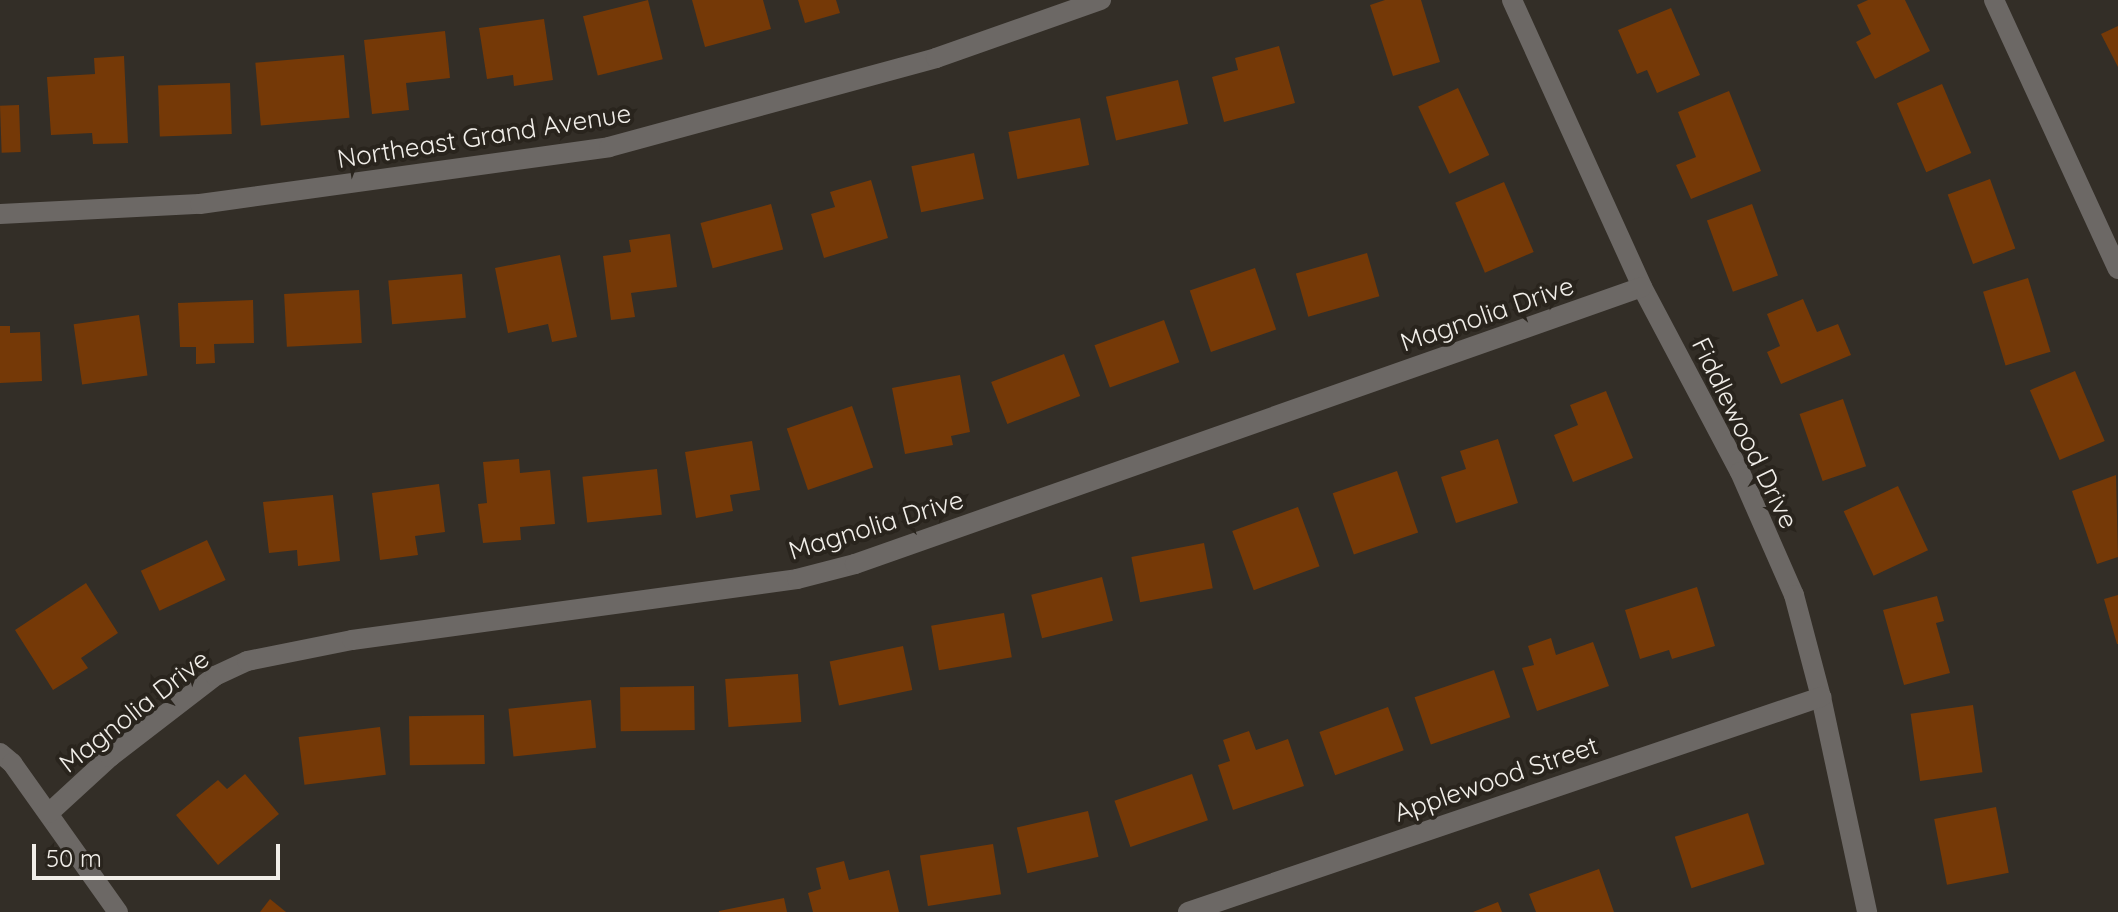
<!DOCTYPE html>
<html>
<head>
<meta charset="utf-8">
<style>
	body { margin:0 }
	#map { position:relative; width:2118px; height:912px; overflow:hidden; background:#332e27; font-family:Quicksand,sans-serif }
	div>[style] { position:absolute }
	.building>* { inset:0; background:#753907; transform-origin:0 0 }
	.minor>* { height:20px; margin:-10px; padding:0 10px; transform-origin:10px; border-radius:10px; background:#6c6865 }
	span { translate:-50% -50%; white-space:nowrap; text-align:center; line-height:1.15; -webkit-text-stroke:8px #29241d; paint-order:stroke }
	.street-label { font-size:26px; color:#f1eee9 }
	.scale { position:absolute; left:32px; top:844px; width:248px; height:36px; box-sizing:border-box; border:4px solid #f1eee9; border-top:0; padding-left:10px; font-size:24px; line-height:28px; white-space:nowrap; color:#f1eee9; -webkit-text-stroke:6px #29241d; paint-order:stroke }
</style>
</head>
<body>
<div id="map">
	<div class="building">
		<i style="left:648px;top:0;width:61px;height:67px;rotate:76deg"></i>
		<i style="clip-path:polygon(692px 0,763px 0,771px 29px,705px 47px)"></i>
		<i style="clip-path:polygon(798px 0,836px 0,840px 13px,805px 23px)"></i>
		<i style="clip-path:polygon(1385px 0,1421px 0,1440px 62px,1393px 76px,1370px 5px)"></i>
		<i style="clip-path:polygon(1868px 0,1905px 0,1930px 51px,1875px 79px,1856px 42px,1871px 34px,1857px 5px)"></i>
		<i style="clip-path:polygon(1671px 8px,1700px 75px,1657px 93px,1647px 70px,1637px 74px,1618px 30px)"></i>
		<i style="clip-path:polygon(544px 19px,553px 80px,514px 86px,513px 75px,487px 79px,479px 28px)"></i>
		<i style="clip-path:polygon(2118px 26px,2118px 67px,2101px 34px)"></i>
		<i style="clip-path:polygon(445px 31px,450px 78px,406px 83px,409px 110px,372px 114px,364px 40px)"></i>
		<i style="clip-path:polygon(1279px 46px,1295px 103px,1224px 122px,1212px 77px,1238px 70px,1235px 58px)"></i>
		<i style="left:344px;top:55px;width:63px;height:89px;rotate:85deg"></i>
		<i style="clip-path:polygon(124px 56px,128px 143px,93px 144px,92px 133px,51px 135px,47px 77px,95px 74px,94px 58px)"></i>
		<i style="left:1178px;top:80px;width:45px;height:74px;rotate:77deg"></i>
		<i style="left:230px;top:83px;width:51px;height:72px;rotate:88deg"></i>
		<i style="left:1942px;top:84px;width:75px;height:49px;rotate:67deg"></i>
		<i style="left:1458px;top:88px;width:74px;height:44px;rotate:65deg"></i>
		<i style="clip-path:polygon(1729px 91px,1761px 171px,1691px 199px,1676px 165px,1696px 157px,1678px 112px)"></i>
		<i style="left:19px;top:105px;width:47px;height:19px;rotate:88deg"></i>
		<i style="left:1080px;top:118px;width:48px;height:73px;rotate:79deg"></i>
		<i style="left:974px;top:153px;width:47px;height:64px;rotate:78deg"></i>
		<i style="left:1990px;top:179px;width:74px;height:45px;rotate:70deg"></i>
		<i style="clip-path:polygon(871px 180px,888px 238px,824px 258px,811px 214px,835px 207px,830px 192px)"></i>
		<i style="left:1504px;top:182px;width:76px;height:53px;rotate:67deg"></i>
		<i style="left:771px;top:204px;width:47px;height:73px;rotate:75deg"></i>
		<i style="left:1752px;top:204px;width:76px;height:48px;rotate:70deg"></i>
		<i style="clip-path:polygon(670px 234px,677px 287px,631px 293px,635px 317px,611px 320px,603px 256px,631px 252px,629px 240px)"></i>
		<i style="left:1367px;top:253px;width:45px;height:74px;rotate:74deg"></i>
		<i style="clip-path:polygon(560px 255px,577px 337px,552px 342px,548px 324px,508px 333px,495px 268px)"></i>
		<i style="left:1255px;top:268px;width:65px;height:69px;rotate:71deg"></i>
		<i style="left:462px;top:274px;width:44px;height:74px;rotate:85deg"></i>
		<i style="left:2028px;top:278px;width:77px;height:47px;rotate:73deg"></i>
		<i style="left:359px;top:290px;width:53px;height:75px;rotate:87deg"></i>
		<i style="clip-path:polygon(1803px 299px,1817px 332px,1838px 324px,1851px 355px,1781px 384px,1767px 352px,1780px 346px,1767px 314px)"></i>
		<i style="clip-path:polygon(253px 300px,254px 343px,214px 344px,215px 363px,196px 364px,196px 347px,180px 347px,178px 303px)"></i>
		<i style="left:139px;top:315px;width:61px;height:66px;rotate:82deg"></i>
		<i style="left:1164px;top:320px;width:45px;height:74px;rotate:70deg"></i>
		<i style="clip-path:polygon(0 326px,10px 326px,10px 333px,40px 332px,42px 381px,0 383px)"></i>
		<i style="left:1064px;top:354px;width:45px;height:78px;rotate:69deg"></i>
		<i style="left:2075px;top:371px;width:76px;height:49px;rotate:67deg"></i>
		<i style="clip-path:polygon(960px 375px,970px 432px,951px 436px,953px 445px,905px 454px,892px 388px)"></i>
		<i style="clip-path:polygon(1606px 391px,1633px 458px,1573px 482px,1554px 435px,1578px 425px,1570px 405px)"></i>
		<i style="left:1843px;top:399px;width:71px;height:46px;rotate:71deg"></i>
		<i style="left:852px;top:406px;width:65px;height:69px;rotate:71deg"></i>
		<i style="clip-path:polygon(1498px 439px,1518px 503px,1456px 523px,1441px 477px,1466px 469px,1460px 451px)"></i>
		<i style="clip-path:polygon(752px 441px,760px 490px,730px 495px,733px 511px,696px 518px,685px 452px)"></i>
		<i style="clip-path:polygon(519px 459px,520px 473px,550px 470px,555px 524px,520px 527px,521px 540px,483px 543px,478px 504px,487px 503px,483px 462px)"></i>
		<i style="left:657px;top:469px;width:46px;height:75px;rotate:84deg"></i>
		<i style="left:1397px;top:471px;width:65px;height:68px;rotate:71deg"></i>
		<i style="clip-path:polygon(2116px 475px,2118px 557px,2097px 564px,2072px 491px)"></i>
		<i style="clip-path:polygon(439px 484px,445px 532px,415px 536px,418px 555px,380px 560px,372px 493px)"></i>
		<i style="left:1898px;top:486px;width:71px;height:60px;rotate:65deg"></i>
		<i style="clip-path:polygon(333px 495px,340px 561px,298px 566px,297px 550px,269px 553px,263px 502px)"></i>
		<i style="left:1298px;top:507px;width:63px;height:70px;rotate:70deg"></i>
		<i style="left:207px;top:540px;width:44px;height:73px;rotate:65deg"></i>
		<i style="left:1204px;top:543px;width:46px;height:74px;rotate:79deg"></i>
		<i style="left:1102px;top:577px;width:45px;height:73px;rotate:76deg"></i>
		<i style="clip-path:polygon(86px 583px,118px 633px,81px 658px,88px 668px,53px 690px,15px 630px)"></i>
		<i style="clip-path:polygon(1697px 587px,1715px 646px,1672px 659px,1669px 650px,1640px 659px,1625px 610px)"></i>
		<i style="clip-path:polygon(2118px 595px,2118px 644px,2117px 644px,2104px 599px)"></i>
		<i style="clip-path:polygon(1937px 596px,1944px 621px,1936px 623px,1950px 673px,1904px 685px,1883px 610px)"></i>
		<i style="left:1004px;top:613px;width:45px;height:74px;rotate:80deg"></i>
		<i style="clip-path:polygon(1551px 638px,1556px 655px,1593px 642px,1609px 686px,1537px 711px,1522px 668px,1534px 665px,1528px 646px)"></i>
		<i style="left:903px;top:646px;width:45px;height:75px;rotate:78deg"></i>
		<i style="left:1494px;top:670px;width:50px;height:84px;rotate:71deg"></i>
		<i style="left:798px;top:674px;width:48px;height:73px;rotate:86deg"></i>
		<i style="left:694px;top:686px;width:44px;height:74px;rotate:89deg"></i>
		<i style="left:591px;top:700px;width:48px;height:83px;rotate:84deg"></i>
		<i style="left:1973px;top:705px;width:68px;height:63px;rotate:82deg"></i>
		<i style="left:1388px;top:707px;width:46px;height:73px;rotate:70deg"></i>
		<i style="left:484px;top:715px;width:49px;height:75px;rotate:89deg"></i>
		<i style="left:380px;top:727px;width:48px;height:82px;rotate:83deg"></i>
		<i style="clip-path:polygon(1249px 731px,1256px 750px,1288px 739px,1304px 786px,1233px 810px,1218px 765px,1230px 761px,1223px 740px)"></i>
		<i style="clip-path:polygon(245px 774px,279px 814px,218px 865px,176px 815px,218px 780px,227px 789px)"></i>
		<i style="left:1192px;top:774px;width:49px;height:82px;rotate:71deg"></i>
		<i style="left:1996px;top:807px;width:67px;height:63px;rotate:79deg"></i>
		<i style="left:1088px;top:811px;width:47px;height:73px;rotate:77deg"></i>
		<i style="left:1748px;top:813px;width:54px;height:77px;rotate:72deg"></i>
		<i style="left:993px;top:844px;width:51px;height:74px;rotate:81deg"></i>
		<i style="clip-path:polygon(844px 861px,849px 880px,889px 870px,899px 912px,813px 912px,808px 893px,821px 889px,816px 868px)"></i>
		<i style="clip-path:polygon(1599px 869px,1614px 912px,1536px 912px,1529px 894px)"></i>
		<i style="clip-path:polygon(784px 898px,787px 912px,719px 912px,719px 911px)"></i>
		<i style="clip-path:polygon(270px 899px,286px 912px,260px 912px)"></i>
		<i style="clip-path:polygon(1498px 902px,1502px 912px,1473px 912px)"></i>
	</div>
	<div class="minor">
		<i style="left:1512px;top:0;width:315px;rotate:65.6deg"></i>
		<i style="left:1642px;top:287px;width:209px;rotate:62.1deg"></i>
		<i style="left:1740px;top:472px;width:134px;rotate:66.3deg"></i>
		<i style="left:1794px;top:595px;width:106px;rotate:75.2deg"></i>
		<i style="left:1821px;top:697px;width:220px;rotate:77.9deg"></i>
		<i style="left:1994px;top:0;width:296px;rotate:65.3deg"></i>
		<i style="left:0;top:214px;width:200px;rotate:-2.9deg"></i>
		<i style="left:200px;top:204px;width:413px;rotate:-7.9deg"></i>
		<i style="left:609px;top:147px;width:339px;rotate:-15.2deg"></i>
		<i style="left:936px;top:58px;width:175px;rotate:-19.4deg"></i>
		<i style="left:0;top:753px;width:16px;rotate:40deg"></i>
		<i style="left:12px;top:763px;width:183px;rotate:54.6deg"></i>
		<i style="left:49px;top:813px;width:83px;rotate:-42.6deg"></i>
		<i style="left:110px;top:757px;width:133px;rotate:-37.6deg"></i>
		<i style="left:215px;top:676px;width:35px;rotate:-25deg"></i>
		<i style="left:247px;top:661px;width:107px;rotate:-11.3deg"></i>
		<i style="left:352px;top:640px;width:449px;rotate:-7.8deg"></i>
		<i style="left:797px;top:579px;width:60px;rotate:-14.5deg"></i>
		<i style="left:855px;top:564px;width:834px;rotate:-19.39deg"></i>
		<i style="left:1188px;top:912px;width:669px;rotate:-18.76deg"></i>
	</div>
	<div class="street-label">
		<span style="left:484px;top:136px;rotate:-9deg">Northeast Grand Avenue</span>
		<span style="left:1487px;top:314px;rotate:-19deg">Magnolia Drive</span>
		<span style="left:1745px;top:433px;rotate:64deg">Fiddlewood Drive</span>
		<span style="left:876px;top:525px;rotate:-17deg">Magnolia Drive</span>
		<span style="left:134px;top:711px;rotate:-38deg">Magnolia Drive</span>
		<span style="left:1496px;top:779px;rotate:-19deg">Applewood Street</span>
	</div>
	<div class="scale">50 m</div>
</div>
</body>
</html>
